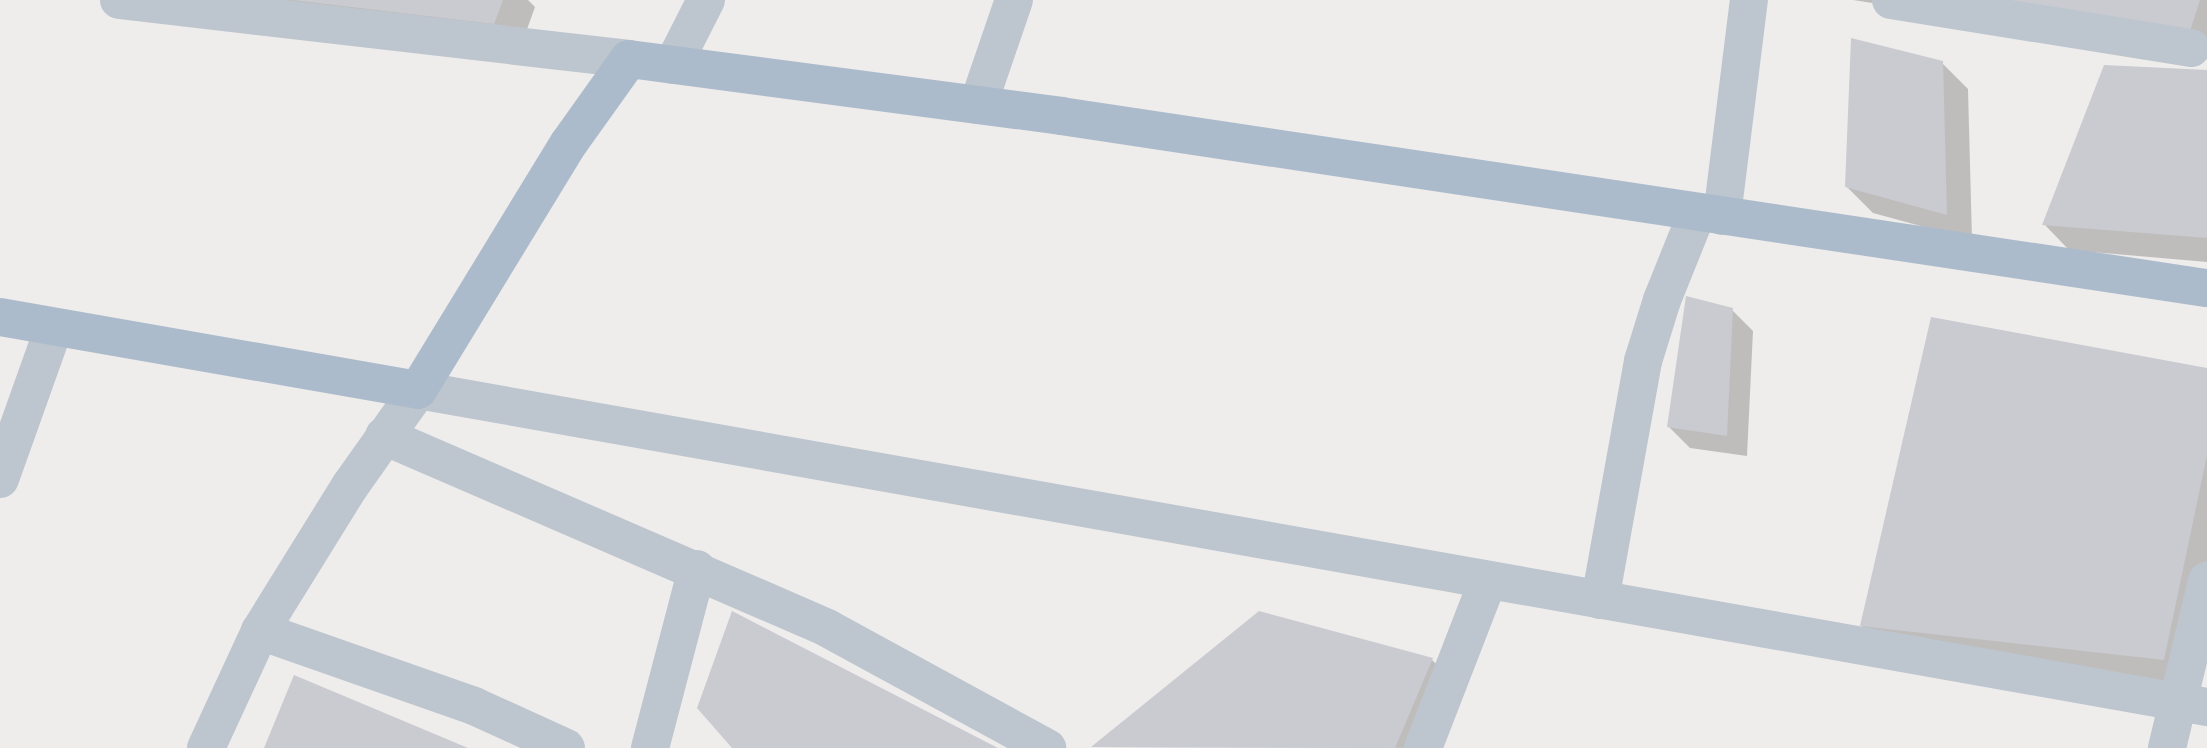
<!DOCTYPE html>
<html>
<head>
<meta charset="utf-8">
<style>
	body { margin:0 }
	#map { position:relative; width:2207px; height:748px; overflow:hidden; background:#efecec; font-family:Commissioner,sans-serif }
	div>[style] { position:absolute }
	.shadow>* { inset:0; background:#0003 }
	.building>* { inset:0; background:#c9cbd1 }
	.minor>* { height:38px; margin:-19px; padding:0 19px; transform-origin:19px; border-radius:19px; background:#bdc6ce }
	.major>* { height:38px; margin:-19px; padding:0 19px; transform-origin:19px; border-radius:19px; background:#acbbcb }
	span { translate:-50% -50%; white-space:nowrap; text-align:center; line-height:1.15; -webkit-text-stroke:5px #fff; paint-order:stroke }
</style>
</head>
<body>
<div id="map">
	<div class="shadow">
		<i style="clip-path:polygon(108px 0,528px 0,535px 7px,520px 49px)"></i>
		<i style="clip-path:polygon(1853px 0,2207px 0,2207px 55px)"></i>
		<i style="clip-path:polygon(1942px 63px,1968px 89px,1972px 240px,1873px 213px,1846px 186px)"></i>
		<i style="clip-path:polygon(2207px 72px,2207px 262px,2069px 250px,2044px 224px)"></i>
		<i style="clip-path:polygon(1732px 310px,1753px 331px,1747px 456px,1690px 448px,1669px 427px)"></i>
		<i style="clip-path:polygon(2207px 370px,2207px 604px,2190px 685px,1888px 652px,1862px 626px)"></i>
		<i style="clip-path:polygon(1432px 660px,1458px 685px,1432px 748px,1093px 747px)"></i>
	</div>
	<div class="building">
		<i style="clip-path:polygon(293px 0,503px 0,494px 24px)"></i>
		<i style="clip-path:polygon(1999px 0,2200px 0,2190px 31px)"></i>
		<i style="clip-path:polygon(1851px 38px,1943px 61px,1947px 215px,1845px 187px)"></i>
		<i style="clip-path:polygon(2104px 65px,2207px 70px,2207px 238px,2042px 225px)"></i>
		<i style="clip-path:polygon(1686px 296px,1733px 308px,1727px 436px,1667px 427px)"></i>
		<i style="clip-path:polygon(1931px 317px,2207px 368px,2207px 455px,2164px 660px,1860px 626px)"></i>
		<i style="clip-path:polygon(732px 611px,998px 748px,732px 748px,697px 708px)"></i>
		<i style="clip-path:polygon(1259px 611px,1433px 658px,1395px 748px,1091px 747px)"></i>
		<i style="clip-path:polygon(294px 675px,468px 748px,264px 748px)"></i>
	</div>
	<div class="minor">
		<i style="left:119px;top:0;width:513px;rotate:6.6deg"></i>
		<i style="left:1891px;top:0;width:304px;rotate:9.1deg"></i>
		<i style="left:673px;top:65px;width:73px;rotate:-63.1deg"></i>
		<i style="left:978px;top:105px;width:111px;rotate:-71.1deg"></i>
		<i style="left:1722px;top:216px;width:218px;rotate:-82.9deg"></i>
		<i style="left:384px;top:436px;width:483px;rotate:23.4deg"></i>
		<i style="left:827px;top:628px;width:251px;rotate:28.6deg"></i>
		<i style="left:0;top:479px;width:161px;rotate:-70.4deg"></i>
		<i style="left:1600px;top:600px;width:243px;rotate:-79.8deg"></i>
		<i style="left:1643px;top:361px;width:64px;rotate:-72.7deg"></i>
		<i style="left:1662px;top:300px;width:94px;rotate:-68.1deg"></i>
		<i style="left:260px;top:631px;width:227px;rotate:19.3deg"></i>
		<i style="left:474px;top:706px;width:101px;rotate:24.5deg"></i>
		<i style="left:206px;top:748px;width:129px;rotate:-65.2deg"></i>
		<i style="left:260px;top:631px;width:171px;rotate:-58.2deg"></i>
		<i style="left:350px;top:486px;width:118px;rotate:-54.7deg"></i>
		<i style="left:418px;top:390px;width:1817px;rotate:10.05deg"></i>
		<i style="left:650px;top:748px;width:185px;rotate:-75.3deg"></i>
		<i style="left:1423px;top:748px;width:180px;rotate:-68.8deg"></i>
		<i style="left:2167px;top:748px;width:172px;rotate:-76.5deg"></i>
	</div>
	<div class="major">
		<i style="left:0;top:317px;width:424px;rotate:9.9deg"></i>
		<i style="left:418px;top:390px;width:289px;rotate:-58.6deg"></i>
		<i style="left:569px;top:143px;width:103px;rotate:-54.5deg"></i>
		<i style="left:629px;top:59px;width:436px;rotate:7.5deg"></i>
		<i style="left:1061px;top:116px;width:1159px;rotate:8.54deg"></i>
	</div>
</div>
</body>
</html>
